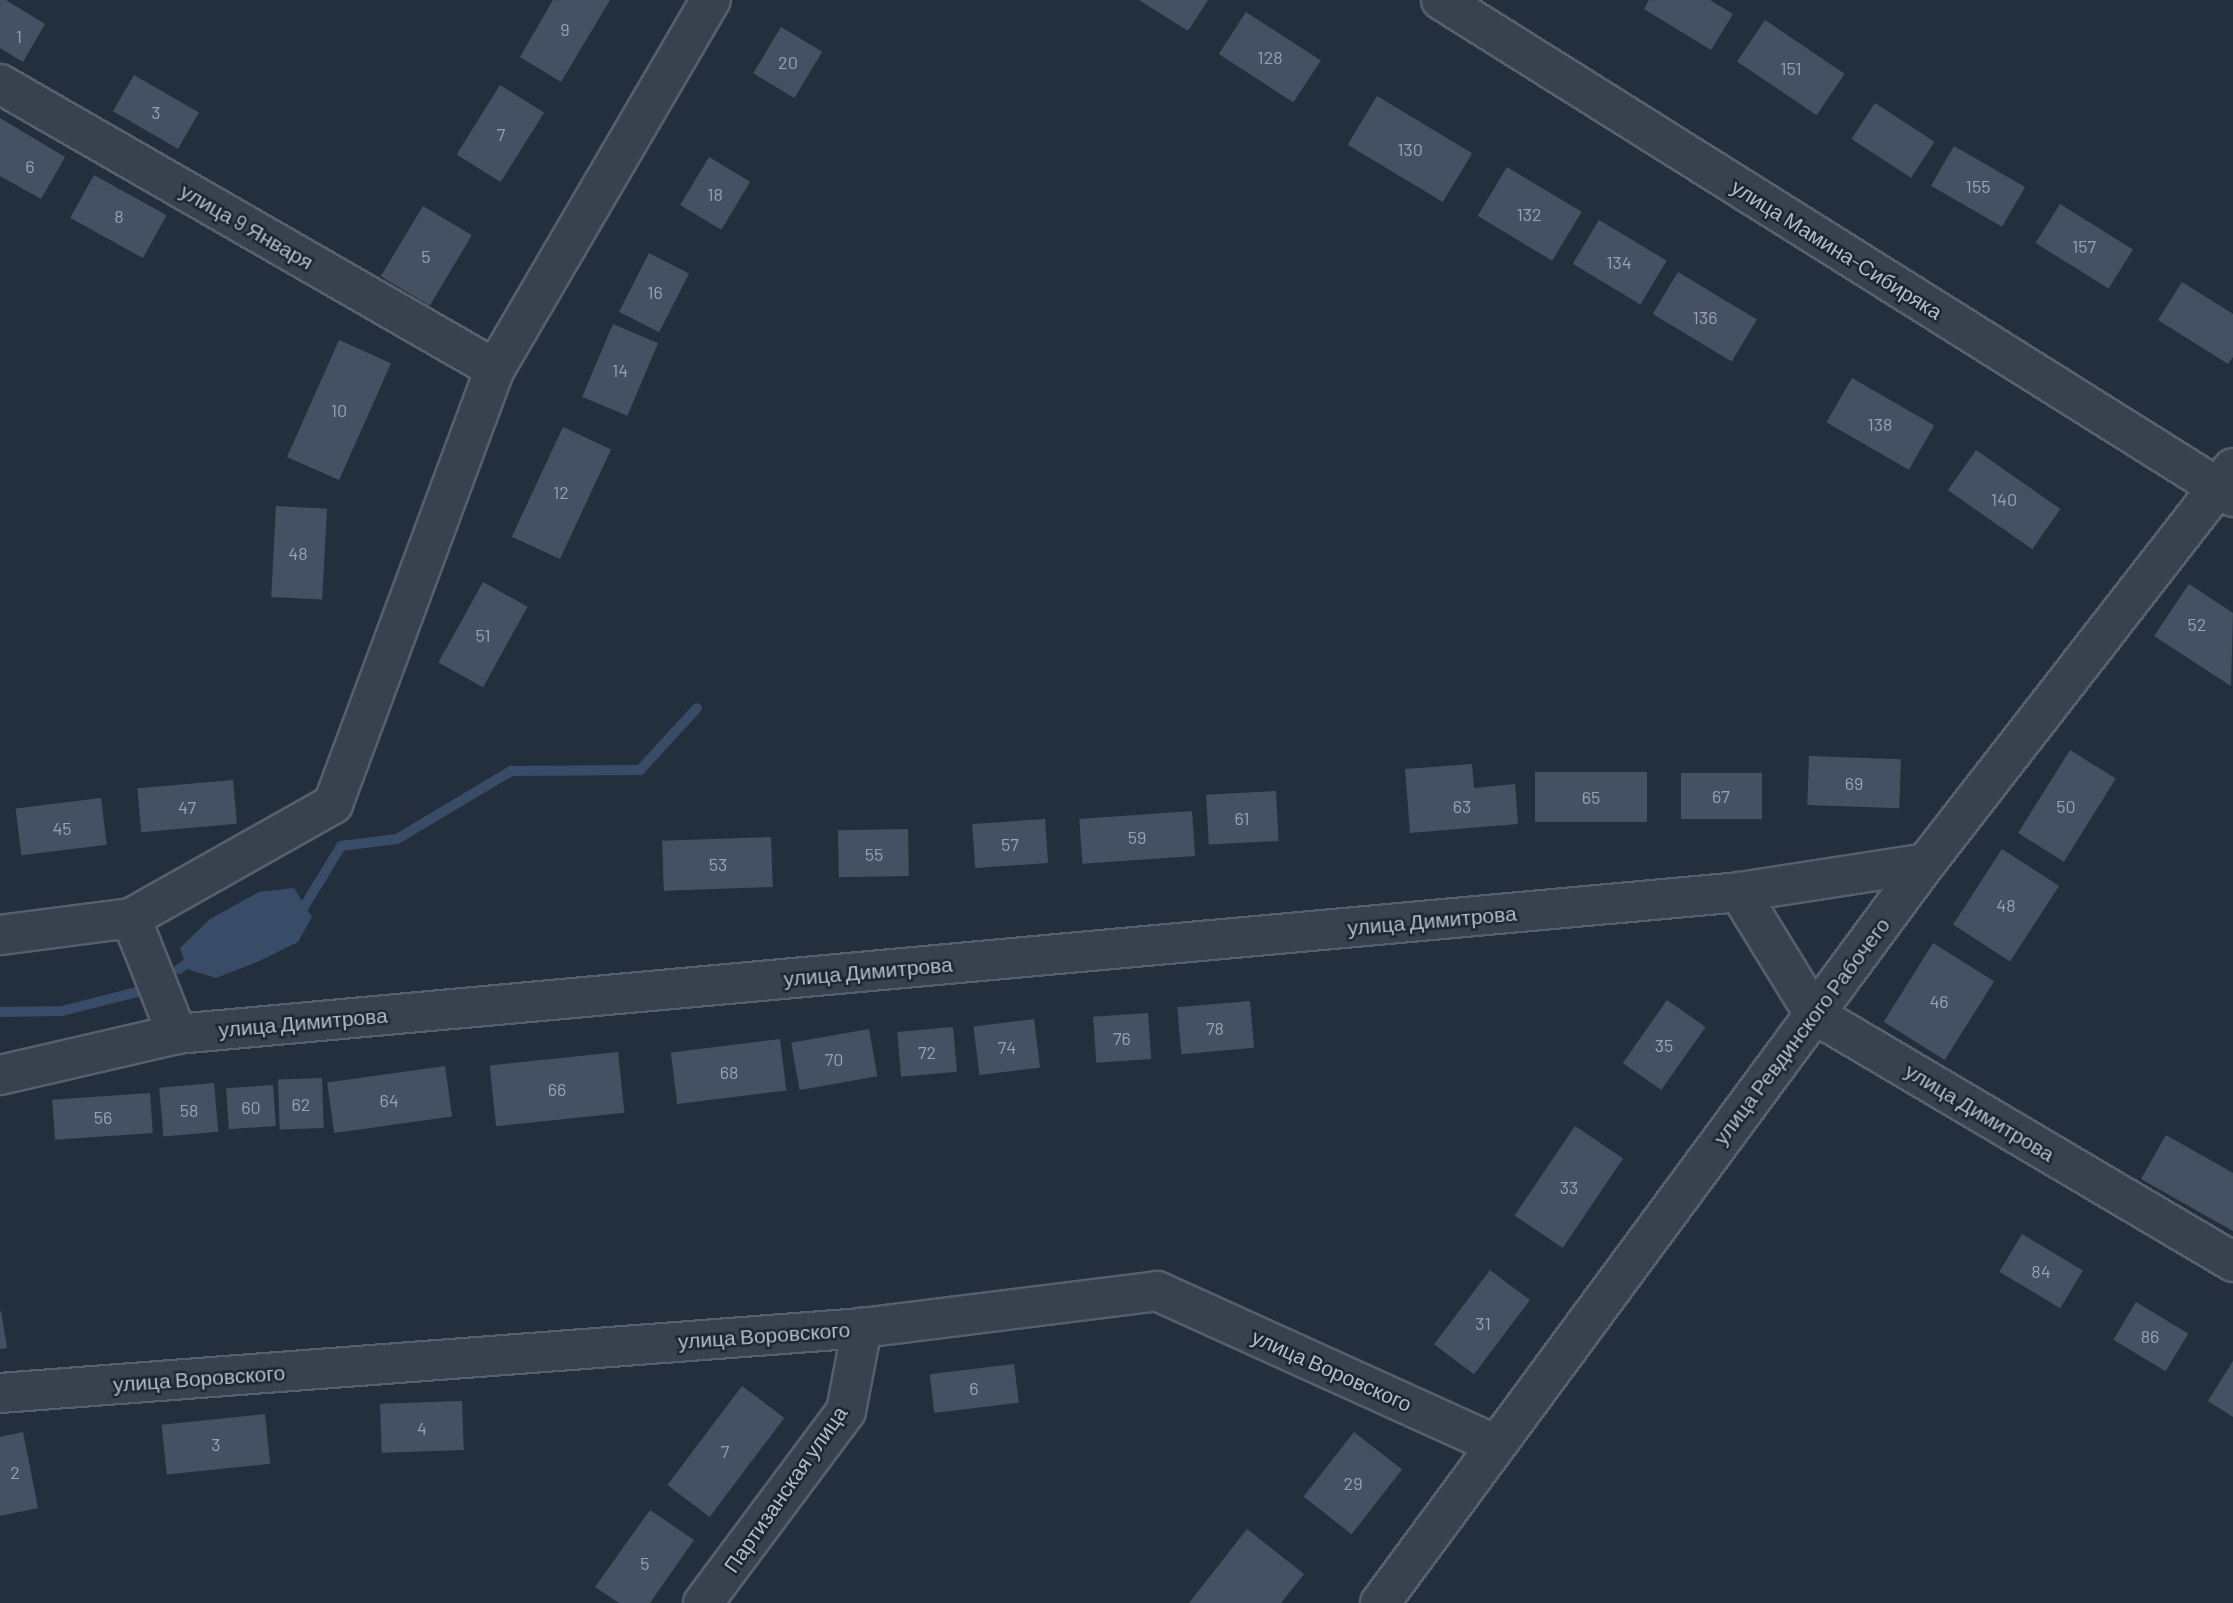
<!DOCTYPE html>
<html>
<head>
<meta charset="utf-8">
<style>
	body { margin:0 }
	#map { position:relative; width:2233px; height:1603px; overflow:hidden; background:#242f3e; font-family:Barlow,sans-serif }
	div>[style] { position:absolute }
	.water>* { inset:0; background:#394c67 }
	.stream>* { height:10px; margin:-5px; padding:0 5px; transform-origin:5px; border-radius:5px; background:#394c67 }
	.building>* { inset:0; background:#455162; transform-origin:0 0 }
	.roads { filter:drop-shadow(2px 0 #565f6c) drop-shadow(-2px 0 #565f6c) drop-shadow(0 2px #565f6c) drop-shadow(0 -2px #565f6c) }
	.minor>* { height:38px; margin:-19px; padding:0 19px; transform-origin:19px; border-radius:19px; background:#38414e }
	span { translate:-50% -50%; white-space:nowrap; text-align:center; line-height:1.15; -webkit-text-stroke:5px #1d2633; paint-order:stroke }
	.number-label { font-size:18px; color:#98a1af }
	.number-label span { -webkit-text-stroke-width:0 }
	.street-label { font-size:21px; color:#b4bcc9 }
</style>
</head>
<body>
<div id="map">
	<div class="water">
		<i style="clip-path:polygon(294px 888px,312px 917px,298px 942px,257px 962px,216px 978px,187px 969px,180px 948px,210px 919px,259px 892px)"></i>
	</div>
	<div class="stream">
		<i style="left:296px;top:913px;width:7px;rotate:-27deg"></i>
		<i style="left:302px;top:910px;width:75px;rotate:-58.6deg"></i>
		<i style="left:341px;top:846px;width:56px;rotate:-7.1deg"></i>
		<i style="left:397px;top:839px;width:133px;rotate:-30.8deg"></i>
		<i style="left:511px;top:771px;width:129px;rotate:-0.4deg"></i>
		<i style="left:640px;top:770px;width:84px;rotate:-47.4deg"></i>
		<i style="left:179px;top:969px;width:19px;rotate:-35deg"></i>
		<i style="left:0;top:1012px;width:62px;rotate:-0.9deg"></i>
		<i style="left:62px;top:1011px;width:77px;rotate:-14.2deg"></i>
	</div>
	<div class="building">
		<i style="clip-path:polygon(0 0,6px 0,45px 24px,23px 62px,0 48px)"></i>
		<i style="clip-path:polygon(553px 0,610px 0,561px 82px,520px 57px)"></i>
		<i style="clip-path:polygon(1139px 0,1208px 0,1188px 31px)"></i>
		<i style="clip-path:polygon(1649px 0,1710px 0,1733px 14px,1711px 50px,1644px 9px)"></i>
		<i style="left:1246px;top:12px;width:89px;height:50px;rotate:33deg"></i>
		<i style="left:1765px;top:20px;width:96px;height:50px;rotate:34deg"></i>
		<i style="left:781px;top:27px;width:48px;height:54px;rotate:31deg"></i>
		<i style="left:134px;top:75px;width:75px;height:42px;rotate:30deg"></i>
		<i style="left:500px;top:85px;width:52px;height:82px;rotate:32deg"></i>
		<i style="left:1377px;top:96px;width:111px;height:57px;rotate:31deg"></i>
		<i style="left:1875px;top:103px;width:71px;height:43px;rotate:33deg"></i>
		<i style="clip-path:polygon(0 118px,65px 157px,41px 199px,0 176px)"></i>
		<i style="left:1954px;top:146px;width:82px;height:46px;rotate:30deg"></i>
		<i style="left:709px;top:157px;width:48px;height:56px;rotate:31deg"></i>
		<i style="left:1507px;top:167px;width:87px;height:57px;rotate:31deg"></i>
		<i style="left:94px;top:175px;width:83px;height:49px;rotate:29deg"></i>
		<i style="left:2060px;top:204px;width:86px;height:46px;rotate:32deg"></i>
		<i style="left:423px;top:206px;width:57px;height:82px;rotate:31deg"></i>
		<i style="left:1599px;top:220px;width:79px;height:51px;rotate:31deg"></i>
		<i style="left:649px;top:253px;width:45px;height:66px;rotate:27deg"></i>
		<i style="left:1678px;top:272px;width:92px;height:49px;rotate:31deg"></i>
		<i style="clip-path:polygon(2182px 282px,2233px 314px,2233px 357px,2228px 364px,2158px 320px)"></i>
		<i style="left:613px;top:324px;width:49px;height:79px;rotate:23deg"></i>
		<i style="left:339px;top:340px;width:57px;height:128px;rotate:24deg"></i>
		<i style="left:1852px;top:378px;width:95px;height:51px;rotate:30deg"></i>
		<i style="left:563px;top:427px;width:53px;height:121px;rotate:25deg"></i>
		<i style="left:1976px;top:450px;width:103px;height:49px;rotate:35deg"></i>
		<i style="left:276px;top:506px;width:51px;height:91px;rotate:3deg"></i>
		<i style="left:483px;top:582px;width:51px;height:92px;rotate:29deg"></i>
		<i style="clip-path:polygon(2189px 584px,2233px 613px,2231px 686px,2154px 636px)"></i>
		<i style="left:2070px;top:750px;width:54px;height:98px;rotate:32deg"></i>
		<i style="left:1809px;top:756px;width:92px;height:49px;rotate:2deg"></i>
		<i style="clip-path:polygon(1472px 764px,1474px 788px,1515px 784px,1518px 824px,1410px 833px,1405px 769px)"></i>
		<i style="left:1535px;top:772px;width:112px;height:50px"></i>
		<i style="left:1681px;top:773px;width:81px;height:46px"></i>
		<i style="left:233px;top:780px;width:44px;height:96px;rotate:85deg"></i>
		<i style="left:1276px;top:791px;width:50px;height:70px;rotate:87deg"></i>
		<i style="left:101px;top:798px;width:47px;height:86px;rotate:83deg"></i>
		<i style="left:1192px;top:811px;width:45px;height:113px;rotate:86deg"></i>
		<i style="left:1045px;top:819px;width:44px;height:73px;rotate:86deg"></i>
		<i style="left:908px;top:829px;width:47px;height:70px;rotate:89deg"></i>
		<i style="left:771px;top:837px;width:50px;height:109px;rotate:88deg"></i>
		<i style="left:2002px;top:849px;width:68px;height:90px;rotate:33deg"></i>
		<i style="left:1933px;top:943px;width:72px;height:93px;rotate:32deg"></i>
		<i style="left:1667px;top:1000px;width:47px;height:77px;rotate:35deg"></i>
		<i style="left:1250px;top:1001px;width:47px;height:73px;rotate:85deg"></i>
		<i style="left:1148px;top:1013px;width:46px;height:55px;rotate:86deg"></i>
		<i style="left:1034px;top:1019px;width:49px;height:61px;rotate:83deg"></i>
		<i style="left:953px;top:1027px;width:45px;height:56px;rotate:85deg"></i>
		<i style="left:869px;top:1029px;width:48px;height:79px;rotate:80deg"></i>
		<i style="left:780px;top:1039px;width:52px;height:110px;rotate:83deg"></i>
		<i style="left:618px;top:1052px;width:61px;height:129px;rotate:84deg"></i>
		<i style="left:445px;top:1066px;width:51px;height:119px;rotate:82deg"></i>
		<i style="left:322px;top:1078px;width:50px;height:44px;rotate:88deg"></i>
		<i style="left:214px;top:1083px;width:49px;height:55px;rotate:85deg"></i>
		<i style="left:273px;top:1085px;width:41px;height:47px;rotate:86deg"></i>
		<i style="left:150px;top:1093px;width:40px;height:98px;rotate:86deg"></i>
		<i style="left:1575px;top:1126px;width:58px;height:108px;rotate:34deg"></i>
		<i style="clip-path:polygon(2166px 1135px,2233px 1173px,2233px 1231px,2141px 1179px)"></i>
		<i style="left:2022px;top:1234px;width:71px;height:44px;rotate:31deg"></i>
		<i style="left:1490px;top:1270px;width:50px;height:93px;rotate:37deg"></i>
		<i style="left:2136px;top:1302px;width:61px;height:44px;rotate:31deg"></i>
		<i style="clip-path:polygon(1px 1311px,7px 1348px,0 1349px,0 1312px)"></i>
		<i style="clip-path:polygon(2233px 1361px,2233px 1417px,2208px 1401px)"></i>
		<i style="left:1014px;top:1364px;width:39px;height:85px;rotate:83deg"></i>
		<i style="left:742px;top:1386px;width:53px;height:124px;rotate:37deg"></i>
		<i style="left:462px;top:1401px;width:49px;height:82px;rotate:88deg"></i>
		<i style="left:265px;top:1414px;width:50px;height:104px;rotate:84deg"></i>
		<i style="clip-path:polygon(23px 1432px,38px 1508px,0 1516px,0 1437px)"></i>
		<i style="left:1354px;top:1432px;width:61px;height:82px;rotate:38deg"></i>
		<i style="clip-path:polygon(650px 1510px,694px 1540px,650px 1603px,619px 1603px,595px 1587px)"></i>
		<i style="clip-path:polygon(1247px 1529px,1304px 1574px,1281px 1603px,1189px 1603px)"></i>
	</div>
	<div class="roads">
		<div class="minor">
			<i style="left:1441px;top:0;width:935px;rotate:32.11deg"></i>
			<i style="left:0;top:84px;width:571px;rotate:29.93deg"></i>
			<i style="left:1739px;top:892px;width:143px;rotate:58.4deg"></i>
			<i style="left:1814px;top:1014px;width:487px;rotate:30.6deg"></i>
			<i style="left:131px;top:918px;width:125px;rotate:68.4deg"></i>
			<i style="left:0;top:935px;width:132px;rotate:-7.4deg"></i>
			<i style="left:131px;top:918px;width:232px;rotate:-29.4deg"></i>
			<i style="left:333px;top:804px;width:464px;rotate:-69.6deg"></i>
			<i style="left:495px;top:369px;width:428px;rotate:-59.7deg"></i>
			<i style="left:0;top:1075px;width:182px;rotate:-13deg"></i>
			<i style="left:177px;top:1034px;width:1568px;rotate:-5.19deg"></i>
			<i style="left:1739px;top:892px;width:189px;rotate:-8.8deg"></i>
			<i style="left:0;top:1393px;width:864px;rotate:-4.31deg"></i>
			<i style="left:862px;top:1328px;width:297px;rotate:-7.1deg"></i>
			<i style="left:1157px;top:1291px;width:371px;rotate:24.4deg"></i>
			<i style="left:703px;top:1603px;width:239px;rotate:-53.3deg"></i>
			<i style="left:846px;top:1411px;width:85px;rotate:-79.1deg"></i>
			<i style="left:1380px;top:1603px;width:920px;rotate:-53.58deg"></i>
			<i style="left:1926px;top:863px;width:500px;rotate:-52.15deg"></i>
		</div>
	</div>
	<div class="number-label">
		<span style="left:565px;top:29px">9</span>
		<span style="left:19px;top:36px">1</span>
		<span style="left:1270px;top:57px">128</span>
		<span style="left:788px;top:62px">20</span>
		<span style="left:1791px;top:68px">151</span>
		<span style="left:156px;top:112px">3</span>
		<span style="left:501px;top:134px">7</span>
		<span style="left:1410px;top:149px">130</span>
		<span style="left:30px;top:166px">6</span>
		<span style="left:1978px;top:186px">155</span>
		<span style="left:715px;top:194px">18</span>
		<span style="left:1529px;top:214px">132</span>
		<span style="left:119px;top:216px">8</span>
		<span style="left:2084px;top:246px">157</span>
		<span style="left:426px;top:256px">5</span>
		<span style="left:1619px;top:262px">134</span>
		<span style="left:655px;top:292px">16</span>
		<span style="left:1705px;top:317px">136</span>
		<span style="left:620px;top:370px">14</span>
		<span style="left:339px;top:410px">10</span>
		<span style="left:1880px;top:424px">138</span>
		<span style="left:561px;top:492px">12</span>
		<span style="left:2004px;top:499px">140</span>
		<span style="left:298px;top:553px">48</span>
		<span style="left:2197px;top:624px">52</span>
		<span style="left:483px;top:635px">51</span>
		<span style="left:1854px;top:783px">69</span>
		<span style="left:1721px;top:796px">67</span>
		<span style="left:1591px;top:797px">65</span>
		<span style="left:1462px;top:806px">63</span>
		<span style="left:2066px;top:806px">50</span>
		<span style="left:187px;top:807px">47</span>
		<span style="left:1242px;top:818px">61</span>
		<span style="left:62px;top:828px">45</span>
		<span style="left:1137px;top:837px">59</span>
		<span style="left:1010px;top:844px">57</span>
		<span style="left:874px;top:854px">55</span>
		<span style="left:718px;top:864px">53</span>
		<span style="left:2006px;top:905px">48</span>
		<span style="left:1939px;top:1001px">46</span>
		<span style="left:1215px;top:1028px">78</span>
		<span style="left:1122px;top:1038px">76</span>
		<span style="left:1664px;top:1045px">35</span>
		<span style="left:1007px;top:1047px">74</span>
		<span style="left:927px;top:1052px">72</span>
		<span style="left:834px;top:1059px">70</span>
		<span style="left:729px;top:1072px">68</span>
		<span style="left:557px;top:1089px">66</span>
		<span style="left:389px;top:1100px">64</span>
		<span style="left:301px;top:1104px">62</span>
		<span style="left:251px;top:1107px">60</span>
		<span style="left:189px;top:1110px">58</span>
		<span style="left:103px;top:1117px">56</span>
		<span style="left:1569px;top:1187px">33</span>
		<span style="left:2041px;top:1271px">84</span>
		<span style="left:1483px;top:1323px">31</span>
		<span style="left:2150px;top:1336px">86</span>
		<span style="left:974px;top:1388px">6</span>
		<span style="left:422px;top:1428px">4</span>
		<span style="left:216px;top:1444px">3</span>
		<span style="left:725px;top:1451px">7</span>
		<span style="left:15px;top:1472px">2</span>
		<span style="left:1353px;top:1483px">29</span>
		<span style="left:645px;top:1563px">5</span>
	</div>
	<div class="street-label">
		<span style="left:247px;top:226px;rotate:30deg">улица 9 Января</span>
		<span style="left:1837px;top:249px;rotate:32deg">улица Мамина-Сибиряка</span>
		<span style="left:1432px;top:920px;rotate:-5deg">улица Димитрова</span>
		<span style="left:868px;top:971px;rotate:-5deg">улица Димитрова</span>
		<span style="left:303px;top:1022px;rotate:-5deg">улица Димитрова</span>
		<span style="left:1801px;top:1031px;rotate:-53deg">улица Ревдинского Рабочего</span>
		<span style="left:1980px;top:1112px;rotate:31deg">улица Димитрова</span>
		<span style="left:764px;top:1335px;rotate:-4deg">улица Воровского</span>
		<span style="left:1332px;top:1370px;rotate:24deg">улица Воровского</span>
		<span style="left:199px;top:1378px;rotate:-4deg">улица Воровского</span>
		<span style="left:785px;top:1489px;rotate:-55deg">Партизанская улица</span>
	</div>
</div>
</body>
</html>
